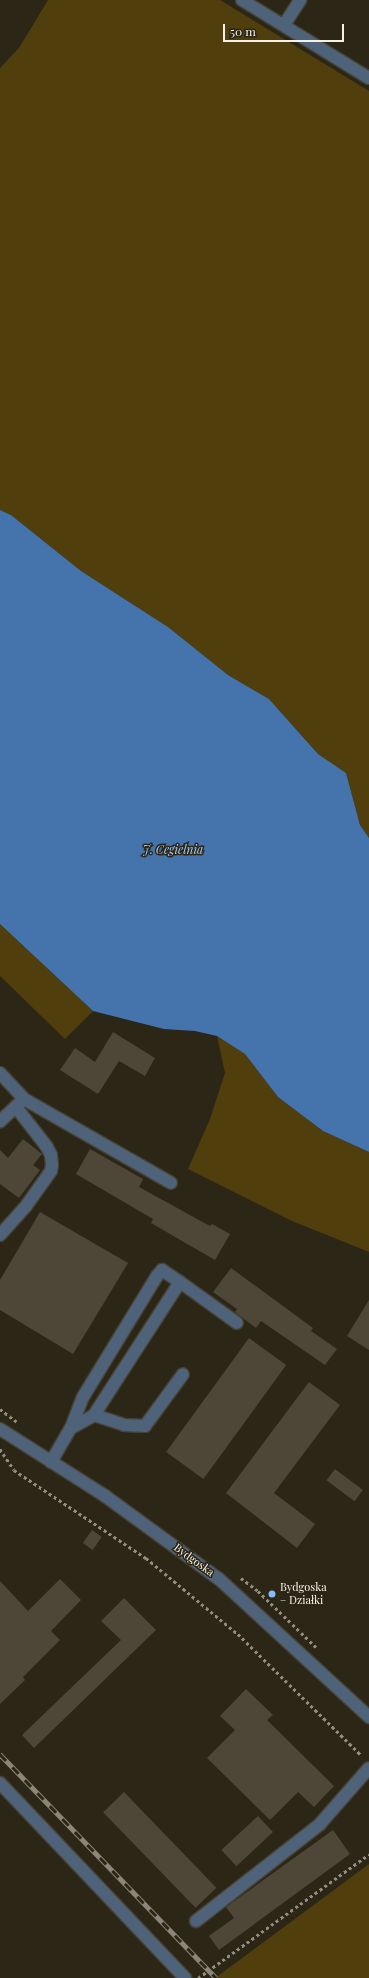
<!DOCTYPE html>
<html>
<head>
<meta charset="utf-8">
<style>
	body { margin:0 }
	#map { position:relative; width:369px; height:1978px; overflow:hidden; background:#2c2617; font-family:"Playfair Display",serif }
	div>[style] { position:absolute }
	.green>* { inset:0; background:#503f0c }
	.water>* { inset:0; background:#4474ab }
	.building>* { inset:0; background:#4e4737; transform-origin:0 0 }
	.path>* { height:2.5px; margin-top:-1.25px; transform-origin:0; background:repeating-linear-gradient(90deg,#928d80 0 3px,transparent 0 6px) }
	.roads { filter:drop-shadow(1px 0 #484234) drop-shadow(-1px 0 #484234) drop-shadow(0 1px #484234) drop-shadow(0 -1px #484234) }
	.minor>* { height:12px; margin:-6px; padding:0 6px; transform-origin:6px; border-radius:6px; background:#4e627a }
	.rail>* { height:4.5px; margin-top:-2.25px; transform-origin:0; background:repeating-linear-gradient(90deg,#2c2617 0 9px,#8b8679 0 18px); box-sizing:border-box; border-block:1px solid #8b8679 }
	.dots>* { width:11px; height:11px; translate:-50% -50%; box-sizing:border-box; border:2px solid #2c2617; border-radius:50% }
	span { translate:-50% -50%; white-space:nowrap; text-align:center; line-height:1.15; -webkit-text-stroke:3px #2c2617; paint-order:stroke }
	.street-label { font-size:11px; color:#f5f1e7 }
	.poi-label { font-size:11px; color:#f5f1e7 }
	.left { translate:0 -50%; text-align:left }
	.water-label { font-size:12px; color:#a3cbf9; font-style:italic }
	.scale { position:absolute; left:223px; top:24px; width:121px; height:18px; box-sizing:border-box; border:2px solid #f5f1e7; border-top:0; padding-left:5px; font-size:12px; line-height:14px; white-space:nowrap; color:#f5f1e7; -webkit-text-stroke:3px #2c2617; paint-order:stroke }
</style>
</head>
<body>
<div id="map">
	<div class="green">
		<i style="clip-path:polygon(48px 0,220px 0,369px 91px,369px 838px,360px 825px,346px 773px,318px 754px,269px 699px,228px 675px,168px 627px,81px 571px,11px 515px,0 510px,0 68px,19px 48px)"></i>
		<i style="clip-path:polygon(0 924px,93px 1011px,65px 1039px,0 976px)"></i>
		<i style="clip-path:polygon(217px 1036px,245px 1054px,278px 1097px,323px 1131px,369px 1152px,369px 1252px,292px 1221px,188px 1169px,210px 1119px,225px 1073px)"></i>
		<i style="clip-path:polygon(369px 1864px,369px 1978px,215px 1978px)"></i>
	</div>
	<div class="water">
		<i style="clip-path:polygon(0 510px,11px 515px,81px 571px,168px 627px,228px 675px,269px 699px,318px 754px,346px 773px,360px 825px,369px 838px,369px 1152px,323px 1131px,278px 1097px,245px 1054px,217px 1036px,195px 1031px,164px 1029px,93px 1011px,0 924px)"></i>
	</div>
	<div class="building">
		<i style="clip-path:polygon(113px 1032px,155px 1058px,145px 1076px,119px 1061px,98px 1094px,60px 1070px,75px 1048px,95px 1062px)"></i>
		<i style="clip-path:polygon(23px 1139px,42px 1154px,33px 1165px,40px 1170px,19px 1198px,0 1184px,0 1150px,8px 1158px)"></i>
		<i style="clip-path:polygon(90px 1149px,143px 1179px,139px 1187px,210px 1226px,212px 1224px,230px 1234px,215px 1260px,151px 1223px,153px 1219px,76px 1174px)"></i>
		<i style="clip-path:polygon(40px 1212px,128px 1263px,73px 1354px,0 1310px,0 1280px)"></i>
		<i style="clip-path:polygon(231px 1268px,313px 1328px,311px 1331px,337px 1349px,325px 1365px,261px 1321px,256px 1328px,235px 1312px,237px 1309px,213px 1292px)"></i>
		<i style="clip-path:polygon(369px 1300px,369px 1350px,347px 1336px)"></i>
		<i style="left:249px;top:1338px;width:46px;height:141px;rotate:36deg"></i>
		<i style="clip-path:polygon(309px 1382px,340px 1405px,274px 1493px,315px 1524px,297px 1548px,226px 1493px)"></i>
		<i style="left:335px;top:1469px;width:35px;height:14px;rotate:37deg"></i>
		<i style="left:92px;top:1530px;width:12px;height:16px;rotate:35deg"></i>
		<i style="clip-path:polygon(60px 1579px,81px 1600px,51px 1631px,60px 1640px,23px 1677px,25px 1680px,0 1704px,0 1581px,28px 1611px)"></i>
		<i style="clip-path:polygon(124px 1598px,156px 1630px,34px 1748px,22px 1735px,121px 1640px,101px 1621px)"></i>
		<i style="clip-path:polygon(246px 1689px,273px 1715px,267px 1720px,334px 1786px,314px 1807px,298px 1792px,270px 1820px,207px 1758px,235px 1730px,220px 1716px)"></i>
		<i style="left:124px;top:1792px;width:133px;height:29px;rotate:46deg"></i>
		<i style="left:258px;top:1816px;width:22px;height:50px;rotate:47deg"></i>
		<i style="clip-path:polygon(333px 1830px,350px 1854px,219px 1950px,209px 1936px,234px 1918px,226px 1907px)"></i>
	</div>
	<div class="path">
		<i style="left:0;top:1409px;width:21px;rotate:37deg"></i>
		<i style="left:0;top:1449px;width:25px;rotate:56deg"></i>
		<i style="left:14px;top:1470px;width:159px;rotate:33.7deg"></i>
		<i style="left:146px;top:1558px;width:119px;rotate:39.6deg"></i>
		<i style="left:238px;top:1634px;width:174px;rotate:44.5deg"></i>
		<i style="left:241px;top:1578px;width:21px;rotate:37deg"></i>
		<i style="left:258px;top:1591px;width:83px;rotate:44deg"></i>
		<i style="left:198px;top:1978px;width:211px;rotate:-35.9deg"></i>
	</div>
	<div class="roads">
		<div class="minor">
			<i style="left:242px;top:0;width:149px;rotate:31.6deg"></i>
			<i style="left:284px;top:25px;width:30px;rotate:-57deg"></i>
			<i style="left:0;top:1073px;width:35px;rotate:47deg"></i>
			<i style="left:24px;top:1099px;width:33px;rotate:137deg"></i>
			<i style="left:24px;top:1099px;width:169px;rotate:29.7deg"></i>
			<i style="left:0;top:1235px;width:39px;rotate:-48deg"></i>
			<i style="left:26px;top:1206px;width:43px;rotate:-54.5deg"></i>
			<i style="left:51px;top:1171px;width:6px;rotate:-81deg"></i>
			<i style="left:52px;top:1165px;width:10px;rotate:-96deg"></i>
			<i style="left:51px;top:1155px;width:9px;rotate:-117deg"></i>
			<i style="left:47px;top:1147px;width:51px;rotate:-127.8deg"></i>
			<i style="left:94px;top:1415px;width:32px;rotate:18deg"></i>
			<i style="left:124px;top:1425px;width:21px;rotate:3deg"></i>
			<i style="left:145px;top:1426px;width:64px;rotate:-53.8deg"></i>
			<i style="left:71px;top:1428px;width:33px;rotate:-69deg"></i>
			<i style="left:83px;top:1397px;width:142px;rotate:-58.6deg"></i>
			<i style="left:157px;top:1276px;width:8px;rotate:-50deg"></i>
			<i style="left:162px;top:1270px;width:22px;rotate:34deg"></i>
			<i style="left:0;top:1429px;width:125px;rotate:32.5deg"></i>
			<i style="left:105px;top:1496px;width:141px;rotate:36.1deg"></i>
			<i style="left:219px;top:1579px;width:204px;rotate:42.6deg"></i>
			<i style="left:51px;top:1462px;width:39px;rotate:-60deg"></i>
			<i style="left:71px;top:1428px;width:26px;rotate:-29deg"></i>
			<i style="left:94px;top:1415px;width:158px;rotate:-57.1deg"></i>
			<i style="left:180px;top:1282px;width:70px;rotate:35.7deg"></i>
			<i style="left:0;top:1783px;width:269px;rotate:46.5deg"></i>
			<i style="left:196px;top:1921px;width:157px;rotate:-38deg"></i>
			<i style="left:320px;top:1824px;width:74px;rotate:-48.8deg"></i>
		</div>
	</div>
	<div class="rail">
		<i style="left:0;top:1754px;width:311px;rotate:46deg"></i>
	</div>
	<div class="dots">
		<i style="left:272px;top:1594px;background:#84bbfb"></i>
	</div>
	<div class="street-label">
		<span style="left:194px;top:1560px;rotate:36deg">Bydgoska</span>
	</div>
	<div class="poi-label">
		<span class="left" style="left:280px;top:1594px">Bydgoska<br>– Działki</span>
	</div>
	<div class="water-label">
		<span style="left:173px;top:850px">J. Cegielnia</span>
	</div>
	<div class="scale">50 m</div>
</div>
</body>
</html>
